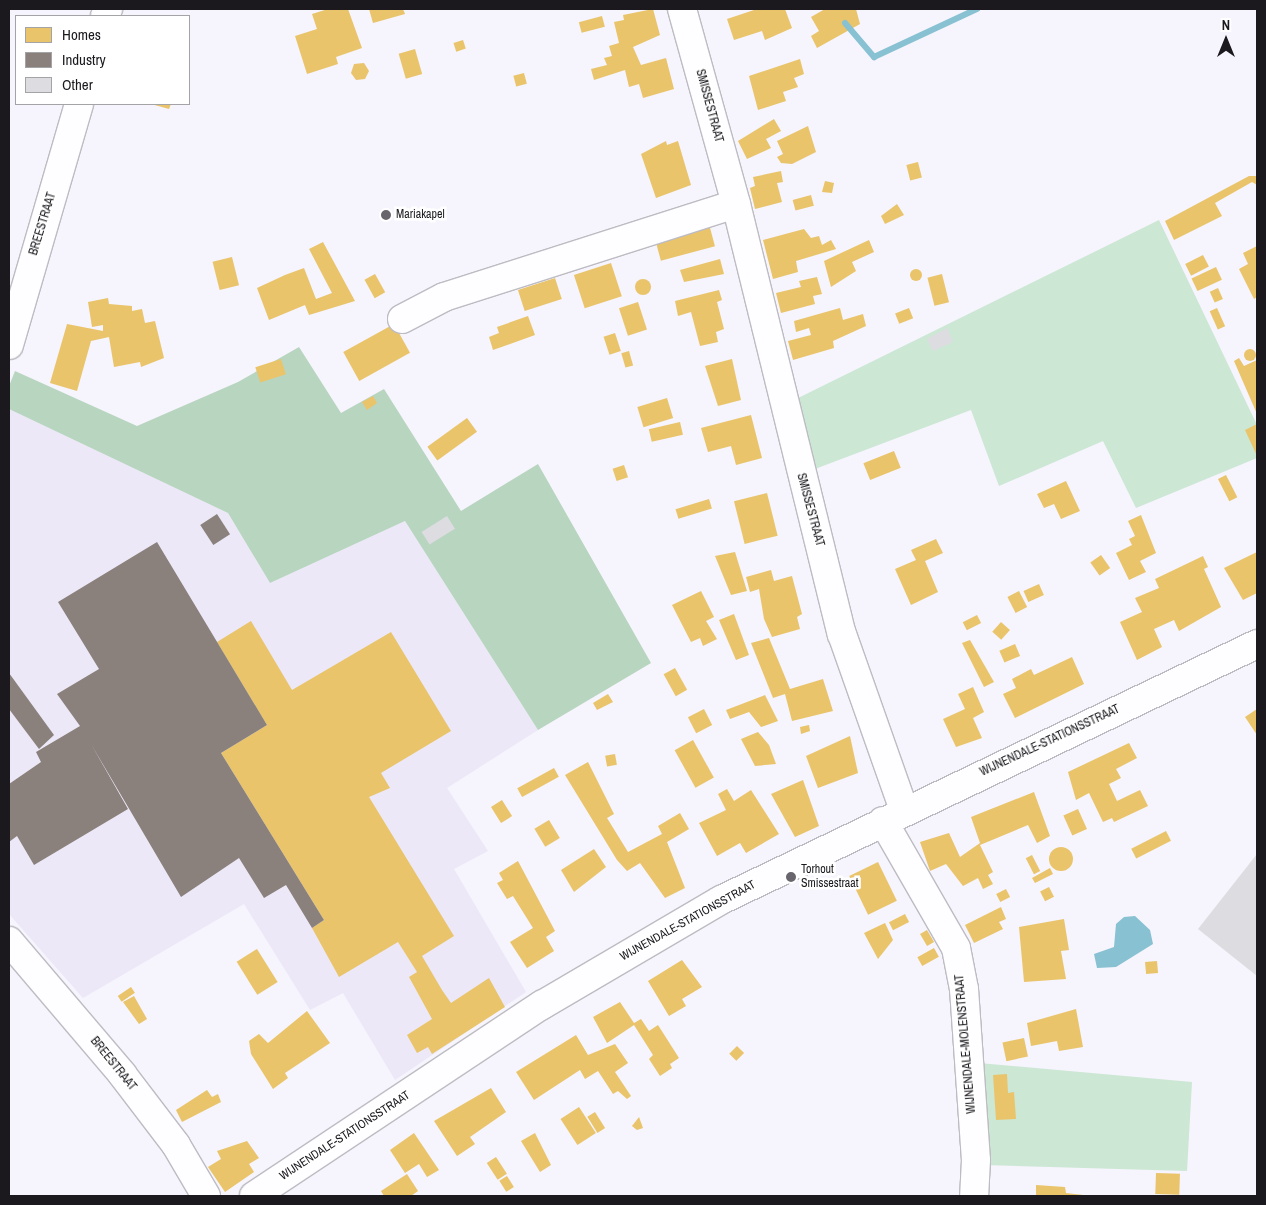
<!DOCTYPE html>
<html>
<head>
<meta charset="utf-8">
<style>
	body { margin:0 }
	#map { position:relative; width:1266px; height:1205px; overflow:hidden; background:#f6f4fc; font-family:"Archivo Narrow",sans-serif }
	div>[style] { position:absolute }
	.industrial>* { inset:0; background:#ece8f7 }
	.green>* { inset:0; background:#cce7d4 }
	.forest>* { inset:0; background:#b8d5c0 }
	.water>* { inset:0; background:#87c1d2 }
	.homes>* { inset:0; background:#e9c46a; transform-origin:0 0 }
	.round { border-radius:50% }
	.industry>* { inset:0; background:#8a817c; transform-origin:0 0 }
	.stream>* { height:6px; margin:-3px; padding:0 3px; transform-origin:3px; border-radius:3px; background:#87c1d2 }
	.building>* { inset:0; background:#dddce1; transform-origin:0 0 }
	.roads { filter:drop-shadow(1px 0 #bdbcc2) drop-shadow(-1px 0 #bdbcc2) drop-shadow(0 1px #bdbcc2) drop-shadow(0 -1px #bdbcc2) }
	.minor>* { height:28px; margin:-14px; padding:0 14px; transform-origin:14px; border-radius:14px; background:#fefdff }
	.dots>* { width:14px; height:14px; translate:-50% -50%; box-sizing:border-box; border:2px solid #fff; border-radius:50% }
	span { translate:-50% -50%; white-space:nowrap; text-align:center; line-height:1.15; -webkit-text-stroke:5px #fff; paint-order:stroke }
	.street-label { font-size:12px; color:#1b191e }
	.poi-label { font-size:12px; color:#1b191e }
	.left { translate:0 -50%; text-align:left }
	.frame { position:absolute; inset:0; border:10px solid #1b191e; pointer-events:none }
	.legend { position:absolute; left:15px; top:15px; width:175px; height:90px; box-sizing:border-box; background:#fff; border:1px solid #a4a3a5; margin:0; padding:6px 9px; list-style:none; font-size:15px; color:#1b191e }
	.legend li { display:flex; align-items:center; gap:10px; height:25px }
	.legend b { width:25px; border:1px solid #a4a3a5 }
	.north { position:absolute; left:1201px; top:15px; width:50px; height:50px; -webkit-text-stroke:4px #fff; paint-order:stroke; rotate:0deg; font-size:14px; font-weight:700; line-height:20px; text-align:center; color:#1b191e }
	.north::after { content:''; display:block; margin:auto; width:18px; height:22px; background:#1b191e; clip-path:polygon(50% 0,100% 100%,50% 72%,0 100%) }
</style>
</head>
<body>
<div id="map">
	<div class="industrial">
		<i style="clip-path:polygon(9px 409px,228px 513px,270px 583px,405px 521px,538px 730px,447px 788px,488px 851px,454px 869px,526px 992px,395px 1080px,343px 993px,310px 1010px,244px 904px,83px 998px,9px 914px)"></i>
	</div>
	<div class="green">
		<i style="clip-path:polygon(1159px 220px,1257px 425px,1257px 458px,1136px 508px,1103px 441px,999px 486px,971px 410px,807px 472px,790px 402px)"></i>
		<i style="clip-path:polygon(979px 1063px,1192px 1082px,1187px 1171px,983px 1165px)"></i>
	</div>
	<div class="forest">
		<i style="clip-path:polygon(299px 347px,341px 413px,384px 389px,461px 511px,538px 464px,651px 663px,538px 730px,405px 521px,270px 583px,228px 513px,9px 409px,9px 386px,15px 371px,137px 426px,238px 382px)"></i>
	</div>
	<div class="water">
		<i style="clip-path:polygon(1135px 916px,1150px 930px,1153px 944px,1116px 967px,1097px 968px,1094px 954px,1114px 947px,1116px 924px,1124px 917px)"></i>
	</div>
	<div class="homes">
		<i style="clip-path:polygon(328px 9px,348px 9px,362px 48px,336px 57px,338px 64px,307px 74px,295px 36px,317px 29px,312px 14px)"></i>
		<i style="clip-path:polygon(369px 9px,403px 9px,405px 14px,373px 23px)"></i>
		<i style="clip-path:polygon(653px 9px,660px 35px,633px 47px,641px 65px,666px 58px,674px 89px,643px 98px,639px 84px,629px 87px,625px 70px,594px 80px,591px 69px,607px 65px,604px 58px,612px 56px,609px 46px,619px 43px,614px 22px,624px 20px,623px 15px)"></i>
		<i style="clip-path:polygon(757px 9px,785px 9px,792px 28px,765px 40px,762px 31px,734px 40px,727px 19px)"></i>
		<i style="clip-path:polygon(825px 9px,856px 9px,860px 24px,817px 48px,811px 36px,819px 31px,811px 17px)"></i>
		<i style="left:602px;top:16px;width:11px;height:24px;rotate:75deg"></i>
		<i style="left:463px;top:40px;width:9px;height:10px;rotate:72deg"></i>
		<i style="left:415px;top:49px;width:26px;height:17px;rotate:74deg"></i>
		<i style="clip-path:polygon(800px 59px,804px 74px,794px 78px,798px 87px,783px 92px,786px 101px,758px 110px,749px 76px)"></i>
		<i style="clip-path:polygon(364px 63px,369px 71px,365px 79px,356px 80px,351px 73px,354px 64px)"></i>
		<i style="left:524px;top:73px;width:11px;height:11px;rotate:75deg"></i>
		<i style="clip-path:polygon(151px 104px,171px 104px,169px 109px)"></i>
		<i style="clip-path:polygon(774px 119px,781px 131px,766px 139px,771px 148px,747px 159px,738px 141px)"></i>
		<i style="clip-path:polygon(808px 126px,816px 152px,792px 164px,781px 163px,777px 157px,783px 154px,777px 141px)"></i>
		<i style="clip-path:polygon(666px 141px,667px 145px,678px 141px,691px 185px,656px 198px,641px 154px)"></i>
		<i style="left:918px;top:162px;width:16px;height:12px;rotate:76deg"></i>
		<i style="clip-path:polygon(781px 171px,783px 182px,777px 183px,782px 202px,755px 209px,750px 188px,755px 186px,753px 177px)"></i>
		<i style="clip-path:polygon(1249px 176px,1257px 176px,1257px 185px,1252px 182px,1215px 203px,1222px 216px,1174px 240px,1165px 221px)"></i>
		<i style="clip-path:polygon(825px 181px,834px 183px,832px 193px,822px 192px)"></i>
		<i style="left:811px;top:195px;width:11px;height:19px;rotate:75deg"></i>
		<i style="clip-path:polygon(897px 204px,904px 215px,885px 224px,881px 216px)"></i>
		<i style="left:709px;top:224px;width:23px;height:56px;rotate:75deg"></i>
		<i style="clip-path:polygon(804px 229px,811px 238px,819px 236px,822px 245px,831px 240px,836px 249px,796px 261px,798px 272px,773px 279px,763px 240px)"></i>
		<i style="clip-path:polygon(869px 240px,874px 252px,852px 262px,856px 271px,831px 287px,824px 261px)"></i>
		<i style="clip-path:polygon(323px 242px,355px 301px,309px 315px,305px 305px,269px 320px,257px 288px,285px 275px,304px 268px,316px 299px,332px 293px,309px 249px)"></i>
		<i style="clip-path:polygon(1257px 246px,1257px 297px,1254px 299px,1239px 269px,1248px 264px,1243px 253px)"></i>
		<i style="left:1203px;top:255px;width:13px;height:20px;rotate:63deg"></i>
		<i style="left:232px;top:257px;width:29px;height:20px;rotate:76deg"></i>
		<i style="clip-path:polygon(720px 259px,724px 274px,684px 282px,680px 270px)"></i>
		<i style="left:611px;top:263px;width:35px;height:39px;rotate:72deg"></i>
		<i style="left:1216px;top:267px;width:14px;height:27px;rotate:65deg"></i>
		<i class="round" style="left:910px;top:269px;width:12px;height:12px"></i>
		<i style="left:375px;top:274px;width:21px;height:12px;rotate:61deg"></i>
		<i style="left:942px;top:274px;width:29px;height:15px;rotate:76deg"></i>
		<i style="clip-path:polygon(817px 277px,822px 294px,813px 296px,815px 304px,781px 313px,776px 293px,801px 287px,799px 281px)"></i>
		<i style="left:555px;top:278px;width:22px;height:39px;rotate:72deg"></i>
		<i class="round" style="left:635px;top:279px;width:16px;height:16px"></i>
		<i style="left:1218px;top:288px;width:12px;height:9px;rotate:66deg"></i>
		<i style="clip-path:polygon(719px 290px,722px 300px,717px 302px,724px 329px,716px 332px,718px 342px,700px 346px,691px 312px,678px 316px,675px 301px)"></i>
		<i style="clip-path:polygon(108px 298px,109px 304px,132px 306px,132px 311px,142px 309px,145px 323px,155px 321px,164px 358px,141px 367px,140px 362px,114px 367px,109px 337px,91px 341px,77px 391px,50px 383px,67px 324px,103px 331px,103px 325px,92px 327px,88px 302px)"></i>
		<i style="left:638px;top:302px;width:29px;height:20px;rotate:72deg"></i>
		<i style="clip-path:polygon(840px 308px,843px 320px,863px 314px,866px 326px,833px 341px,834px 348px,793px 360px,788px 341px,811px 335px,809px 328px,796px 332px,794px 321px)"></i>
		<i style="left:909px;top:308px;width:11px;height:15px;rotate:68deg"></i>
		<i style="left:1217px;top:308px;width:20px;height:8px;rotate:66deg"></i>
		<i style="clip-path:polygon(528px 316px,535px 335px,493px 350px,489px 337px,499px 333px,497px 327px)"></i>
		<i style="left:394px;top:324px;width:33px;height:58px;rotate:61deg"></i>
		<i style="left:615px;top:333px;width:19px;height:12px;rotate:72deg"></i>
		<i class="round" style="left:1244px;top:349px;width:12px;height:12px"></i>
		<i style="left:629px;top:351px;width:15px;height:8px;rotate:74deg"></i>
		<i style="clip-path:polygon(1239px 358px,1244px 366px,1257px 360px,1257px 414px,1234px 361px)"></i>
		<i style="left:281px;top:359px;width:16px;height:27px;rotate:72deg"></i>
		<i style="clip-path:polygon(732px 359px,741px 400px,718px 406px,705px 366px)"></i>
		<i style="clip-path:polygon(373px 396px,377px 403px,367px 410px,362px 402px)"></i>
		<i style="left:667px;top:398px;width:21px;height:31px;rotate:73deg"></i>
		<i style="clip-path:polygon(751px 415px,762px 458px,736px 465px,731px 446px,708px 452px,701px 428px)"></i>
		<i style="left:467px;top:418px;width:17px;height:49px;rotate:54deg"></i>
		<i style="left:680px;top:422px;width:13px;height:32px;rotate:77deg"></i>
		<i style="clip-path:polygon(1257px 424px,1257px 456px,1245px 430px)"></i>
		<i style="left:894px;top:451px;width:18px;height:33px;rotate:68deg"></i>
		<i style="left:624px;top:465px;width:13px;height:12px;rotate:72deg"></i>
		<i style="left:1226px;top:475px;width:25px;height:9px;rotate:63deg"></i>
		<i style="clip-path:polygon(1066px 481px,1080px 511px,1061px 519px,1054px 504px,1044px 508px,1037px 494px)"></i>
		<i style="left:767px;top:493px;width:44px;height:34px;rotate:76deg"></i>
		<i style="left:709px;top:499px;width:10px;height:35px;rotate:73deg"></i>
		<i style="clip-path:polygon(1141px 515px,1156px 553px,1140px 561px,1146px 572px,1129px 580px,1116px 553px,1132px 545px,1129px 539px,1135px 536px,1128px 521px)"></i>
		<i style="clip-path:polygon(936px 539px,943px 553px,925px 561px,938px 592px,911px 605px,895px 569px,916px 560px,911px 550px)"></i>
		<i style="clip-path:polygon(735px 552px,747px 591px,731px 595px,715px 556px)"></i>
		<i style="clip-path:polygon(1257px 552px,1257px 593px,1243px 600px,1224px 568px)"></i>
		<i style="left:1101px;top:555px;width:16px;height:13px;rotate:55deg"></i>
		<i style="clip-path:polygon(1203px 556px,1208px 567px,1204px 569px,1221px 607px,1179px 631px,1174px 620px,1154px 629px,1162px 647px,1137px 660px,1120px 622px,1142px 612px,1135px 598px,1159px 588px,1155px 579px)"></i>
		<i style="clip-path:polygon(771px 570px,774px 581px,792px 576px,802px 614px,797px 617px,800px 629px,772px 637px,764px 619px,759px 589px,750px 592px,746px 577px)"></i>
		<i style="left:1039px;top:584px;width:12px;height:17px;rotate:66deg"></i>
		<i style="clip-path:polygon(701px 591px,714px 617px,706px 621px,717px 639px,703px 646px,700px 638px,691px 642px,672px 605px)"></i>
		<i style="left:1019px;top:591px;width:18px;height:13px;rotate:63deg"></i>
		<i style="clip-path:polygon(734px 614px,749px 655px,736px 660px,719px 620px)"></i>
		<i style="left:977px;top:615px;width:9px;height:16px;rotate:63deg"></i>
		<i style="clip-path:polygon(251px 621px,292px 690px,391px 632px,451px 731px,381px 773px,390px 788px,369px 797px,454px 936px,422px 956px,442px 990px,451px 1003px,489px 978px,505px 1007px,432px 1054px,428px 1047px,417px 1053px,407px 1035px,432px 1019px,409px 977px,417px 972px,398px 942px,339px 977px,312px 928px,324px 920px,221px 753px,267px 725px,217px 642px)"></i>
		<i style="left:1001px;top:622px;width:12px;height:13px;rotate:42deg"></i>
		<i style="clip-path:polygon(769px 638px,790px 689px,823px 679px,833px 711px,792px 721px,785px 694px,773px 698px,751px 643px)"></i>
		<i style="clip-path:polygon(970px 640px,994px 682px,984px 687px,962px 643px)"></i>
		<i style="left:1015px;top:644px;width:13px;height:17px;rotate:67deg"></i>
		<i style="clip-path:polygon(1072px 657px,1084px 684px,1015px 718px,1003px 694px,1016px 688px,1012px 679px,1031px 669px,1034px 675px)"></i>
		<i style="left:675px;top:668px;width:25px;height:13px;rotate:61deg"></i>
		<i style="clip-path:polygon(973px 687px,984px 712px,973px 718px,982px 738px,956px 747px,943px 719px,965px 709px,958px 694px)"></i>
		<i style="clip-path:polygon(608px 694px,613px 702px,597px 710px,593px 703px)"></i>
		<i style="clip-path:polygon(765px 695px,778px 721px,761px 727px,749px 712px,730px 719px,726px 710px)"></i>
		<i style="left:704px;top:709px;width:18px;height:18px;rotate:63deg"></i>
		<i style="clip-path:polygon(1257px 709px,1257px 735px,1245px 717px)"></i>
		<i style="clip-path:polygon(809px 725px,810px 731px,801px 734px,800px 727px)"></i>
		<i style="clip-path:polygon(758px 732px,769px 745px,776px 764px,755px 766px,741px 739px)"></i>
		<i style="clip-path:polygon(850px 736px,858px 773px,818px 788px,806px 756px)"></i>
		<i style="left:693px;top:740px;width:43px;height:21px;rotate:61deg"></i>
		<i style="clip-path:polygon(1129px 743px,1137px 758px,1116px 769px,1121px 778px,1109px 784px,1117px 801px,1140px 790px,1148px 806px,1114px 822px,1112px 818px,1103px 822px,1089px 793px,1076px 800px,1068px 772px)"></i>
		<i style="left:615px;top:754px;width:11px;height:10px;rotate:80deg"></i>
		<i style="clip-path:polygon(588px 762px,614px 814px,607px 818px,628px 852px,662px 834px,658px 826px,680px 813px,689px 829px,667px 842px,685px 888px,665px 898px,640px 863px,627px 871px,617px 860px,565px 775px)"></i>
		<i style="left:554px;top:768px;width:10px;height:42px;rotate:61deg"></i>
		<i style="clip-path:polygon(803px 780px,819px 826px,795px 837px,771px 794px)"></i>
		<i style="clip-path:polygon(727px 789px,734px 801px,751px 790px,779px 834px,746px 853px,740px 843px,717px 856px,699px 823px,726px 810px,718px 794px)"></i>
		<i style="clip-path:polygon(1034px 792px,1050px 836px,1037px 843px,1028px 825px,980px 845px,993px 872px,988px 875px,993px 884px,983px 889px,978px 878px,963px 886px,946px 864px,930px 871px,920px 842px,949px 833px,960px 857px,980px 843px,971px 817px)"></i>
		<i style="left:502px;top:800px;width:19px;height:13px;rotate:58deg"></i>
		<i style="left:1078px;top:809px;width:22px;height:16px;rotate:66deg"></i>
		<i style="left:549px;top:820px;width:21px;height:17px;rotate:59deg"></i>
		<i style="left:1166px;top:831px;width:11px;height:39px;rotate:63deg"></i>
		<i class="round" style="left:1049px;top:847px;width:24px;height:24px"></i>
		<i style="clip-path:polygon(594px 849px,606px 867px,574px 892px,561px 870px)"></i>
		<i style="left:1032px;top:855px;width:18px;height:7px;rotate:63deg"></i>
		<i style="clip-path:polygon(518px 861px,555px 931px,546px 937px,554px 951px,527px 968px,510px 942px,533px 928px,513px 896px,507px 899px,497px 883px,503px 880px,499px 873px)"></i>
		<i style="left:878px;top:862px;width:43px;height:32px;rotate:64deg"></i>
		<i style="clip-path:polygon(1050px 868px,1053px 874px,1035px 883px,1032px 878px)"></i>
		<i style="left:1049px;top:887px;width:11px;height:10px;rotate:63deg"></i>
		<i style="left:1006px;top:889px;width:9px;height:11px;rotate:63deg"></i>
		<i style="clip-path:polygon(1001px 907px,1006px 919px,999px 922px,1003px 929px,974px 943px,965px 925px)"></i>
		<i style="left:905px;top:914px;width:9px;height:18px;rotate:63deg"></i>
		<i style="clip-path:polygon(1064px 919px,1069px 950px,1061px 951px,1066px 979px,1024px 982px,1019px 927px)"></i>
		<i style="clip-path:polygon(885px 923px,893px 940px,878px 959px,864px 933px)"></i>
		<i style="left:927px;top:930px;width:14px;height:8px;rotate:60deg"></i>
		<i style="left:934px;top:948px;width:10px;height:19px;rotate:61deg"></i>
		<i style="left:257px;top:949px;width:39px;height:24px;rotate:58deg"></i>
		<i style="clip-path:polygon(682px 960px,702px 987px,682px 999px,686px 1006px,669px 1016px,648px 981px)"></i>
		<i style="left:1157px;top:961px;width:12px;height:12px;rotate:85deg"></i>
		<i style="left:131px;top:987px;width:7px;height:16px;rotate:56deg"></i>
		<i style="clip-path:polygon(134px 996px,147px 1019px,139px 1024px,123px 1002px)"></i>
		<i style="clip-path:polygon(620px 1002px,634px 1023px,641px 1019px,649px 1031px,658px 1025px,679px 1058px,670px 1064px,672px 1068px,660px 1076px,649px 1059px,653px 1055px,634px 1025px,607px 1043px,593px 1017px)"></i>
		<i style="clip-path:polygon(1076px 1009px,1083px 1047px,1059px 1051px,1057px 1041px,1031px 1046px,1027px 1023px)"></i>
		<i style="clip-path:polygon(307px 1011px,330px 1043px,285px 1073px,288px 1078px,273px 1089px,251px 1054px,249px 1041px,259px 1034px,268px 1043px)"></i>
		<i style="clip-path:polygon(576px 1035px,588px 1055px,615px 1044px,628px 1063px,615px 1072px,631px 1096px,627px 1099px,618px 1091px,613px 1094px,598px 1071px,585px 1079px,580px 1070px,534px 1100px,516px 1072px)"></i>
		<i style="left:1024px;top:1038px;width:19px;height:22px;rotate:78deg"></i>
		<i style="left:737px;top:1046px;width:10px;height:11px;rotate:45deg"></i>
		<i style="clip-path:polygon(1007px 1074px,1008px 1093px,1014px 1092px,1016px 1119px,996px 1120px,993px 1075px)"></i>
		<i style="clip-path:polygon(491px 1088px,506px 1112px,470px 1137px,475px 1144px,457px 1156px,434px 1121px)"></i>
		<i style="clip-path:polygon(207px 1090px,212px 1097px,218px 1094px,221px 1102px,182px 1122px,176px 1110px)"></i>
		<i style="left:579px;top:1107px;width:31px;height:22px;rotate:57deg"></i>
		<i style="left:595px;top:1112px;width:19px;height:9px;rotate:58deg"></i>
		<i style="clip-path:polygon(639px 1117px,643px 1128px,637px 1130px,632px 1126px)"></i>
		<i style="clip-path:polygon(414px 1133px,439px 1170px,427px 1177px,419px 1164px,405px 1173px,390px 1150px)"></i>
		<i style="clip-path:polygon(535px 1133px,551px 1165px,540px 1172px,521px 1141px)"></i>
		<i style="clip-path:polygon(247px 1141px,259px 1158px,249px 1164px,254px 1172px,225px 1192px,208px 1167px,221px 1159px,217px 1151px)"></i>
		<i style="left:496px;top:1157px;width:20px;height:11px;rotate:57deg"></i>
		<i style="left:1156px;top:1173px;width:24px;height:21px;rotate:2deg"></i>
		<i style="clip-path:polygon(407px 1174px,418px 1191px,411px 1196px,384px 1196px,381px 1191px)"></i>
		<i style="left:507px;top:1176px;width:13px;height:9px;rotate:58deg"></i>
		<i style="clip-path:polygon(1036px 1185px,1065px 1187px,1066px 1193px,1092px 1196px,1036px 1196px)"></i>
	</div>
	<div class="industry">
		<i style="left:217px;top:514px;width:24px;height:20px;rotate:57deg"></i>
		<i style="clip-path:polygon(157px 542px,267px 725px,221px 753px,324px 920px,312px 928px,286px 885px,264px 898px,239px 858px,181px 897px,91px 744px,128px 809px,34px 865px,17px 836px,9px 842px,9px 784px,41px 762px,36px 752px,80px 726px,57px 694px,99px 669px,58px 602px)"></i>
		<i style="clip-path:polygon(9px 673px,54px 735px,39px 749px,9px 709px)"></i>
	</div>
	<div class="stream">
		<i style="left:845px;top:23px;width:45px;rotate:49.5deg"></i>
		<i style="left:874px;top:57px;width:114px;rotate:-25deg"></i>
	</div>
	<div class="building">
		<i style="clip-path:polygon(947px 328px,953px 342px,933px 351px,927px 339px)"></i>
		<i style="left:447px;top:516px;width:15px;height:30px;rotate:58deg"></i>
		<i style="clip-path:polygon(1257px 854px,1257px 976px,1198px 929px)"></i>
	</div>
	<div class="roads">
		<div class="minor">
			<i style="left:682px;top:9px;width:202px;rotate:74.5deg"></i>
			<i style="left:736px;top:204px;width:443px;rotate:76.2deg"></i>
			<i style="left:842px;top:634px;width:187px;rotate:70.6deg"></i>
			<i style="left:105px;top:16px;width:8px;rotate:-67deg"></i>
			<i style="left:402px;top:319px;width:47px;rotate:-27.6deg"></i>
			<i style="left:444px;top:297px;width:306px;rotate:-17.7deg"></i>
			<i style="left:9px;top:345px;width:251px;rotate:-73.8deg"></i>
			<i style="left:883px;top:821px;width:146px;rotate:60.1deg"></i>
			<i style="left:956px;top:948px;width:42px;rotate:79deg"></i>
			<i style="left:964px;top:989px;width:171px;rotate:86deg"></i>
			<i style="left:976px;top:1160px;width:36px;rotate:93deg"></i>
			<i style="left:9px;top:941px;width:175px;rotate:49.6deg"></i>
			<i style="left:122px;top:1074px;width:89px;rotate:52.7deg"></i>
			<i style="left:176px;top:1145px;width:59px;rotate:59.5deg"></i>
			<i style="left:254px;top:1196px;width:346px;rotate:-33.6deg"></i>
			<i style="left:542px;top:1005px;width:208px;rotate:-30.4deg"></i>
			<i style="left:721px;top:900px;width:594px;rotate:-25.53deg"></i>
		</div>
	</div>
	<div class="dots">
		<i style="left:386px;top:215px;background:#68666c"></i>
		<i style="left:791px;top:877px;background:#68666c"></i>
	</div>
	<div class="street-label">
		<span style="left:709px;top:106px;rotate:75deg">SMISSESTRAAT</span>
		<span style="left:43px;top:224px;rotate:-73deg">BREESTRAAT</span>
		<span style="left:810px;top:510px;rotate:75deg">SMISSESTRAAT</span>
		<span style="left:1050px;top:741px;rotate:-25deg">WIJNENDALE-STATIONSSTRAAT</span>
		<span style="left:688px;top:921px;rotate:-29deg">WIJNENDALE-STATIONSSTRAAT</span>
		<span style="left:966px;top:1044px;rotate:-95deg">WIJNENDALE-MOLENSTRAAT</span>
		<span style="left:113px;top:1064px;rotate:51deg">BREESTRAAT</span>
		<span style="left:345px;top:1136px;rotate:-33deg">WIJNENDALE-STATIONSSTRAAT</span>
	</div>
	<div class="poi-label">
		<span class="left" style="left:396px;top:215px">Mariakapel</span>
		<span class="left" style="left:801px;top:877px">Torhout<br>Smissestraat</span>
	</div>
	<div class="frame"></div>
	<ul class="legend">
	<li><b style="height:14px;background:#e9c46a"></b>Homes</li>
	<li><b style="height:14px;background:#8a817c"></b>Industry</li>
	<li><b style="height:14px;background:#dddce1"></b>Other</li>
	</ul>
	<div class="north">N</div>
</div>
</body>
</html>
